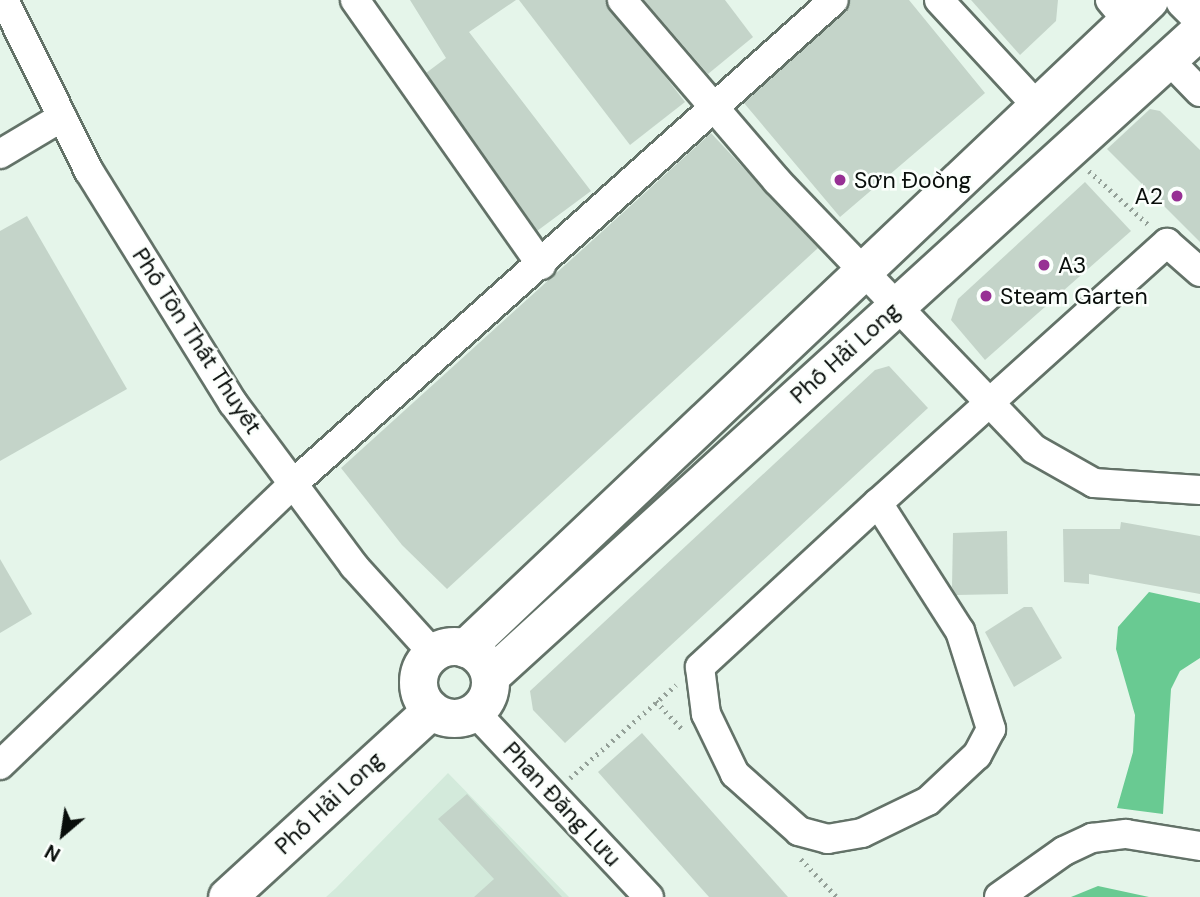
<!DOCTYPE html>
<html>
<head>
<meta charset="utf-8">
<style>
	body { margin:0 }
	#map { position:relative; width:1200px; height:897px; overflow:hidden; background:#e5f5ea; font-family:"DM Sans",sans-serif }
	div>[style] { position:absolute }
	.built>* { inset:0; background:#d3eadb }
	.water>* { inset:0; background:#69ca92 }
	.building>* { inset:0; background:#c4d4c9 }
	.path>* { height:4.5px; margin-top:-2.25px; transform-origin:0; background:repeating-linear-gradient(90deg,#94a098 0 2px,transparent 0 7px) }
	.roads { filter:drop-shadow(2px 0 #637268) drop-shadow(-2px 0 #637268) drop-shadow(0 2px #637268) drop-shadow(0 -2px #637268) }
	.minor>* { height:28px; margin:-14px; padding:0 14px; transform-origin:14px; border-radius:14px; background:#fff }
	.tertiary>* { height:37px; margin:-18.5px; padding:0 18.5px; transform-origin:18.5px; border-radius:18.5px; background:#fff }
	.tertiary>.ring { margin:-18.5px; padding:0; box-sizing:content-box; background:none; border:37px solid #fff; border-radius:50% }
	.secondary>* { height:38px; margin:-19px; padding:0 19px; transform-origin:19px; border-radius:19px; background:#fff }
	.dots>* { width:19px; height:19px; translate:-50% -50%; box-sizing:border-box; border:4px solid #fbfffc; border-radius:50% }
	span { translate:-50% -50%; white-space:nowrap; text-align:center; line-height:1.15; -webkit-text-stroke:5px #fbfffc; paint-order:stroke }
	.poi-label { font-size:23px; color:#090e0b }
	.left { translate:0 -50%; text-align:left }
	.right { translate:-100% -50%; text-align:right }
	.street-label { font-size:23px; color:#090e0b }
	.north { position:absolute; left:28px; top:799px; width:70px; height:70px; -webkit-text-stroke:5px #fbfffc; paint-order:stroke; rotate:209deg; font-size:19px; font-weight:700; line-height:28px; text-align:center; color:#090e0b }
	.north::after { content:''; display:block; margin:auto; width:24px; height:32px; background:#090e0b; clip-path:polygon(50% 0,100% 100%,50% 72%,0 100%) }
</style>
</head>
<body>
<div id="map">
	<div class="built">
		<i style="clip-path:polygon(448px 773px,569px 897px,326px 897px,336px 888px)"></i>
	</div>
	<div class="water">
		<i style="clip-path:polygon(1149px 592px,1200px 603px,1200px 658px,1180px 671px,1171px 689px,1163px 814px,1117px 808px,1133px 752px,1135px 715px,1116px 649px,1118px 627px)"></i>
		<i style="clip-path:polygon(1098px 886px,1149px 897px,1071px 897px)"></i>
	</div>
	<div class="building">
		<i style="clip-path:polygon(410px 0,516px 0,469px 32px,591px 191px,537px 231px,426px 73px,446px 58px)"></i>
		<i style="clip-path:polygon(519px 0,606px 0,685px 102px,630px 145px)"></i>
		<i style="clip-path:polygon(644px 0,725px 0,753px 37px,708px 74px)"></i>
		<i style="clip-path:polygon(850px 0,909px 0,985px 93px,840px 217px,744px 103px,845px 12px)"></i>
		<i style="clip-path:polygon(971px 0,1058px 0,1056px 21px,1020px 55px)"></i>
		<i style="clip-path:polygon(1150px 109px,1160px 111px,1200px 150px,1200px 242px,1107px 149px)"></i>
		<i style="clip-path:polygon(711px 133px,818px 248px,447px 589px,402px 545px,341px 468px)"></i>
		<i style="clip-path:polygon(1085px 182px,1131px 231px,985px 360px,951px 320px,958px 299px)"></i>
		<i style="clip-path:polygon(27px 216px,127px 389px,0 461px,0 231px)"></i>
		<i style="clip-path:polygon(889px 366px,928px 408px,565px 743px,533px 710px,530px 691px,875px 370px)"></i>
		<i style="clip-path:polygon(1121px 522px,1200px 536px,1200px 594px,1089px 574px,1089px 584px,1064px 582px,1063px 529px,1120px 529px)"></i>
		<i style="clip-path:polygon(1007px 531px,1008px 594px,956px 595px,952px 587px,953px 533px)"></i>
		<i style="clip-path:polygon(0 559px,32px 614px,0 633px)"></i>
		<i style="clip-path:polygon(1024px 607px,1032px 607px,1062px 658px,1014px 687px,985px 632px)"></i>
		<i style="clip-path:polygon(642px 733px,788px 897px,709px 897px,598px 772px)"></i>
		<i style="clip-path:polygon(467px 794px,562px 897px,474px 897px,494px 879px,438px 819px)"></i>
	</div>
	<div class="path">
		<i style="left:1089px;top:171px;width:82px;rotate:42deg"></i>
		<i style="left:656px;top:701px;width:41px;rotate:47deg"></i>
		<i style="left:570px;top:778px;width:141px;rotate:-41.3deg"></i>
		<i style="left:801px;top:859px;width:52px;rotate:46.5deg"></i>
	</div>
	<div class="roads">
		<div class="minor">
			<i style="left:4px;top:0;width:191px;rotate:63.6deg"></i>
			<i style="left:89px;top:171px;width:273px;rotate:58.2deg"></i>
			<i style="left:233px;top:403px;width:203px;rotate:53.4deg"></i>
			<i style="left:354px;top:566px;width:118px;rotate:47.8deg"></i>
			<i style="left:355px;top:0;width:324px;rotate:54.9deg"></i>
			<i style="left:622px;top:0;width:238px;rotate:49.4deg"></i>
			<i style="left:777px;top:181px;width:371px;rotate:46.2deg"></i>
			<i style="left:1034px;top:449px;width:69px;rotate:29.5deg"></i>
			<i style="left:1094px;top:483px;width:106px;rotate:3.8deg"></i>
			<i style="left:939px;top:0;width:144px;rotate:47.2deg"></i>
			<i style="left:1110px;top:0;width:26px;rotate:50deg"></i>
			<i style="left:1168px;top:59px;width:46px;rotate:45.9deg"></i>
			<i style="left:0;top:154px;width:72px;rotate:-30.8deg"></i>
			<i style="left:878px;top:503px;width:152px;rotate:57.4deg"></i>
			<i style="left:960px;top:631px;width:103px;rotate:72.4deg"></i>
			<i style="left:991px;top:729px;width:30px;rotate:118deg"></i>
			<i style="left:977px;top:755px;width:67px;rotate:136.8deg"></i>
			<i style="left:928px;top:801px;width:73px;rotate:154.1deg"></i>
			<i style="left:862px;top:833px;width:35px;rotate:170deg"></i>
			<i style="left:828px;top:839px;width:30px;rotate:-165deg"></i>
			<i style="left:799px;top:831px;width:86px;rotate:-138.3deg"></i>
			<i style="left:735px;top:774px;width:67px;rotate:-115.8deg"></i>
			<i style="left:706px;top:714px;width:47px;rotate:-97.3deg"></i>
			<i style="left:700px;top:667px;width:242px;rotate:-42.7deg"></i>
			<i style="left:878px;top:503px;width:389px;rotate:-42deg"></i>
			<i style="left:1167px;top:243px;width:44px;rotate:41.3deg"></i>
			<i style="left:475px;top:712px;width:254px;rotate:46.8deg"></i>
			<i style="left:0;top:765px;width:407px;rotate:-43.8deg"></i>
			<i style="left:294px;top:483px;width:724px;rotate:-41.81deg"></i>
			<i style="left:999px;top:897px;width:80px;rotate:-35.3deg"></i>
			<i style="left:1064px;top:851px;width:31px;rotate:-25deg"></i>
			<i style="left:1092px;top:838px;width:34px;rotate:-7deg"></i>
			<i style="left:1126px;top:834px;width:75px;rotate:9.2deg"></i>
		</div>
		<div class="tertiary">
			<i class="ring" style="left:418px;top:646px;width:35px;height:35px"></i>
			<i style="left:465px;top:648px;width:942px;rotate:-43.45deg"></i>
			<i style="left:490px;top:676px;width:960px;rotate:-42.3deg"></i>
			<i style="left:227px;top:897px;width:277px;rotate:-42.5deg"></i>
		</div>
		<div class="secondary">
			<i style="left:1185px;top:0;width:21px;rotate:45deg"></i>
		</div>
	</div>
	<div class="dots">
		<i style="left:840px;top:180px;background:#973094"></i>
		<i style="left:1177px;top:196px;background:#973094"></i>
		<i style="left:1044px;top:265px;background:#973094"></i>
		<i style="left:986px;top:296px;background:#973094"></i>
	</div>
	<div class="poi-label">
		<span class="left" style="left:854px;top:180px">Sơn Đoòng</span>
		<span class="right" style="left:1163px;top:196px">A2</span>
		<span class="left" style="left:1058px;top:265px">A3</span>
		<span class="left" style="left:1000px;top:296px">Steam Garten</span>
	</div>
	<div class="street-label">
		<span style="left:197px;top:341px;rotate:57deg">Phố Tôn Thất Thuyết</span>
		<span style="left:845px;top:353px;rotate:-42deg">Phố Hải Long</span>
		<span style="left:329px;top:803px;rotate:-43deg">Phố Hải Long</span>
		<span style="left:562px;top:804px;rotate:47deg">Phan Đăng Lưu</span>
	</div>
	<div class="north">N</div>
</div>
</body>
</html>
